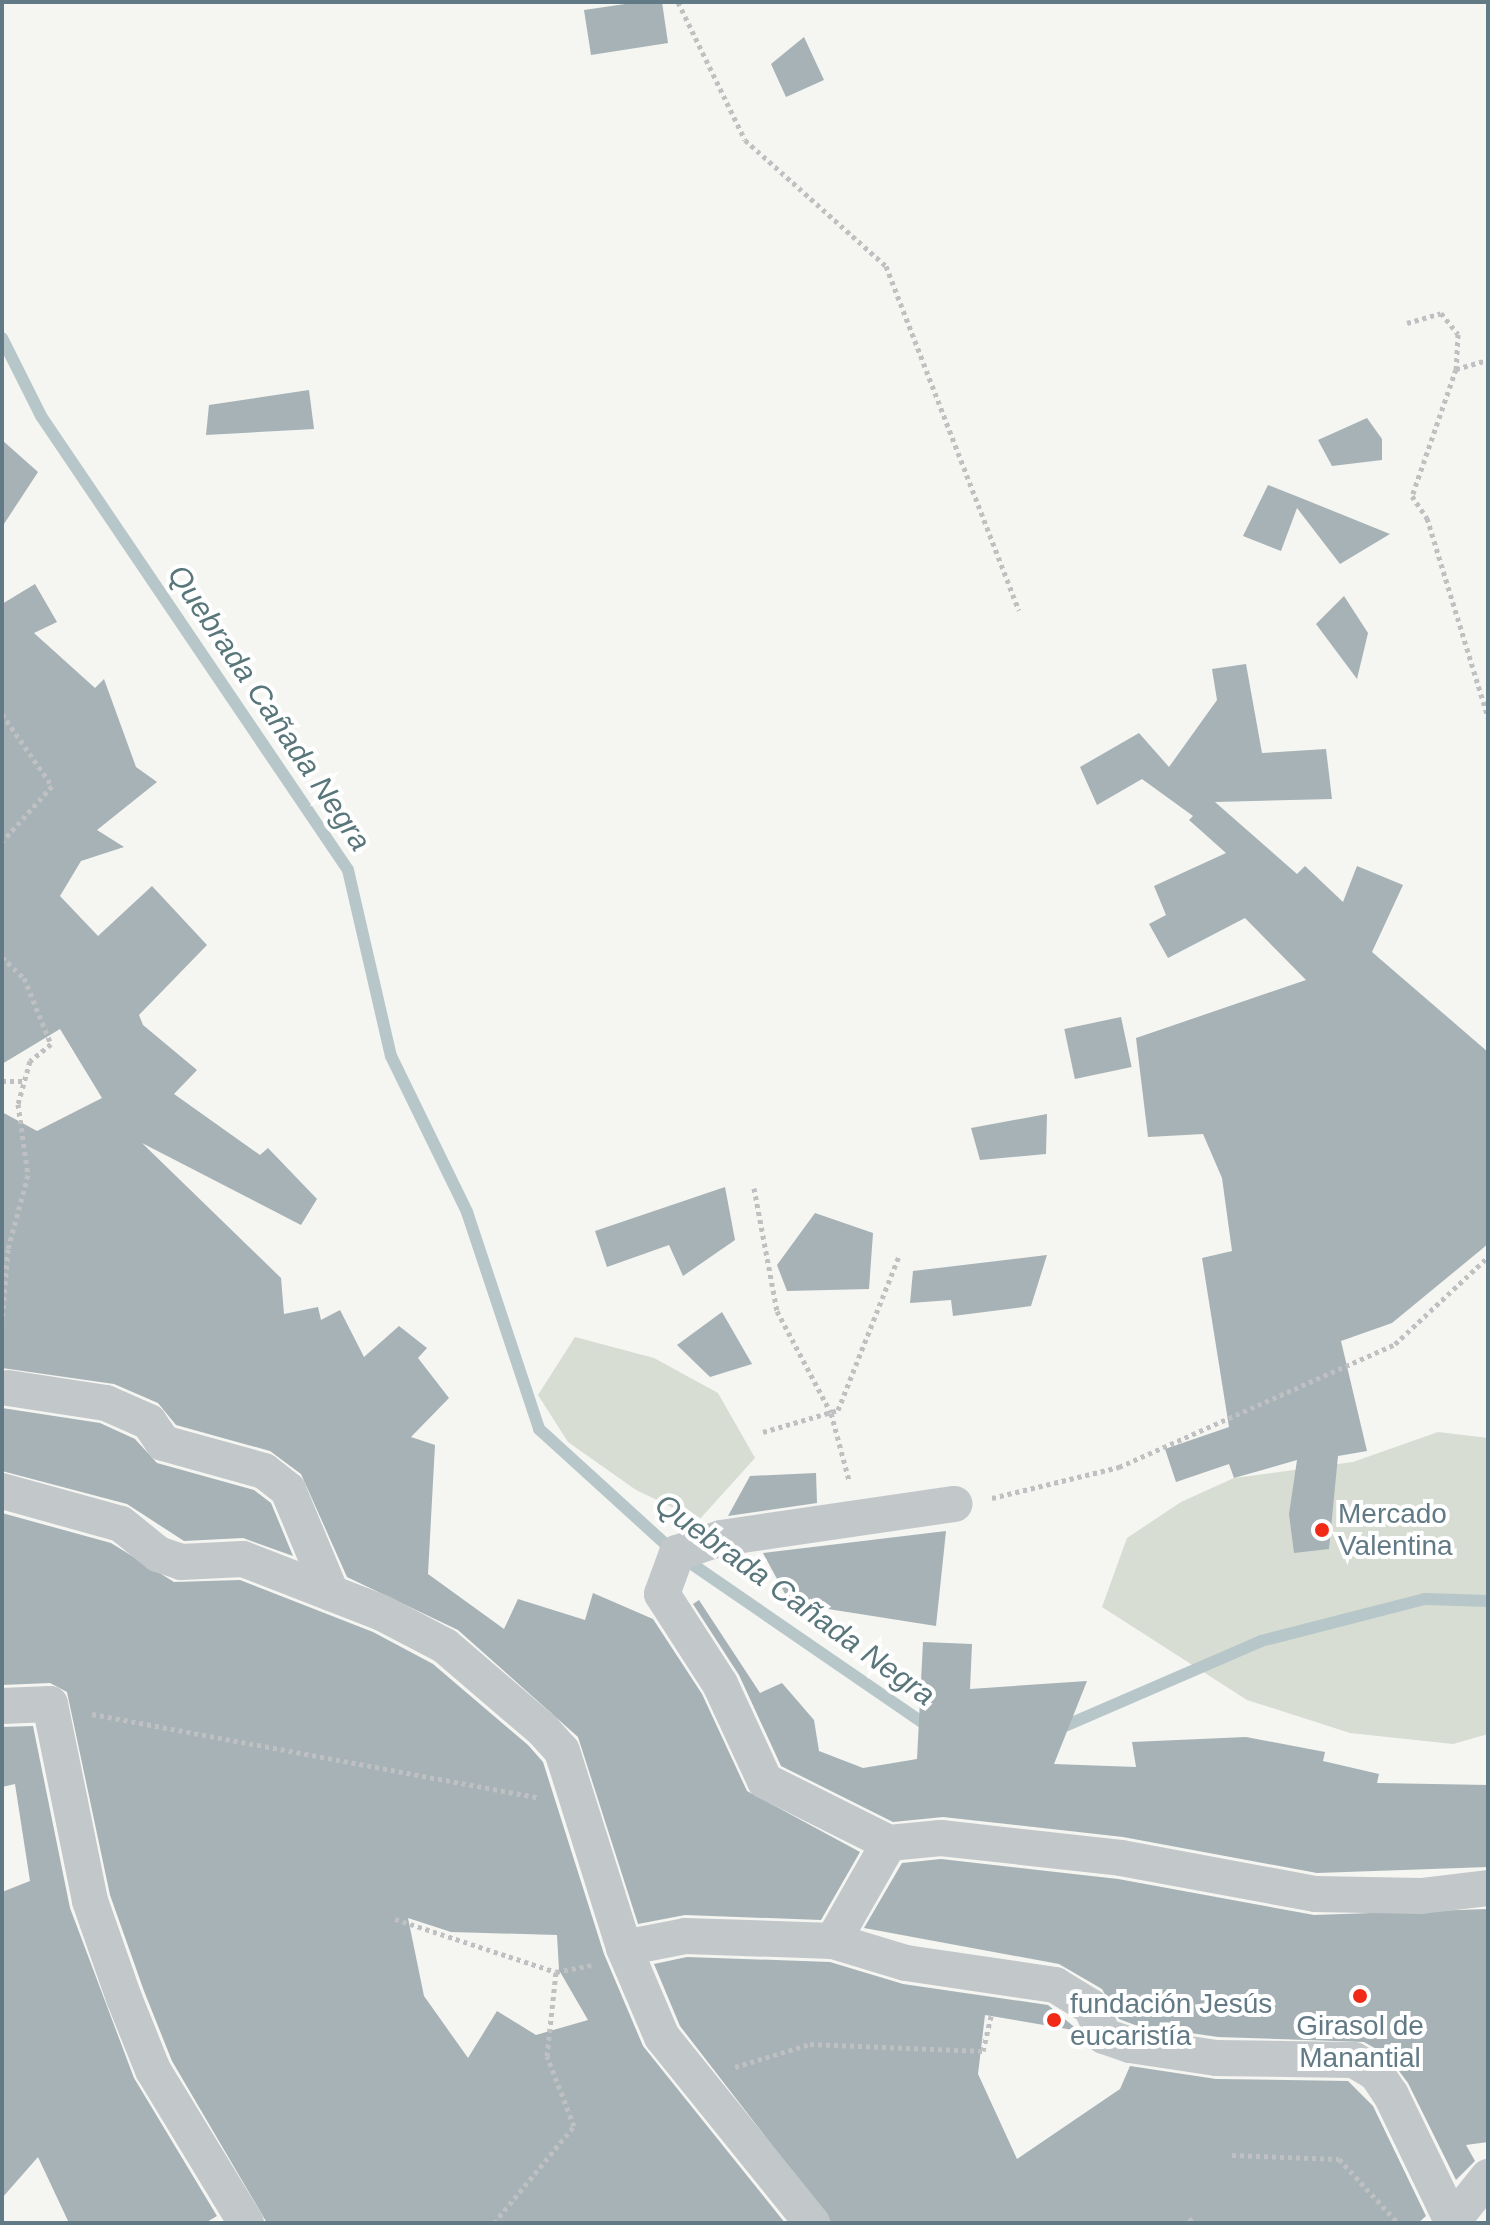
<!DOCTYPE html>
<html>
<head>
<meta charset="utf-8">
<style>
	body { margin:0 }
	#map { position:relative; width:1490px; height:2225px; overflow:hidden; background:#f5f5f1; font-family:Helvetica,sans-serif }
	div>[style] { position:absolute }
	.green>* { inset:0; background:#d7ddd2 }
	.stream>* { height:12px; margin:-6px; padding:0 6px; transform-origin:6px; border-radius:6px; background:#b7c7c9 }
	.building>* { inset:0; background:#a6b2b6; transform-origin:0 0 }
	.path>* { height:5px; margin-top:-2.5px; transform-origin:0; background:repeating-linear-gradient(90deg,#bec0c2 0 4px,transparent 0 8px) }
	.street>* { height:36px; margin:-18px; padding:0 18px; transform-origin:18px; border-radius:18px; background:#c2c7ca }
	.dots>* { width:22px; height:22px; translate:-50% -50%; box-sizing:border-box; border:4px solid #fff; border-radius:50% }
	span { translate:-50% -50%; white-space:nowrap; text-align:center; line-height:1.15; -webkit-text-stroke:8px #fff; paint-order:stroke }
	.poi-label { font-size:28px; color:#627a85 }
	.left { translate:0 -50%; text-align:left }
	.water-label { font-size:30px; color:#59767b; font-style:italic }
	.frame { position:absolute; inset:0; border:4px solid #627a85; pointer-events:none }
</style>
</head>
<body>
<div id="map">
	<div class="green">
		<i style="clip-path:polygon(575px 1337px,654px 1358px,718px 1393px,755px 1458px,699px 1520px,636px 1490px,568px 1442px,538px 1395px)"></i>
		<i style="clip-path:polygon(1438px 1432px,1488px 1438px,1488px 1734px,1453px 1744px,1350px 1733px,1247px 1700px,1102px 1607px,1127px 1538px,1181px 1502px,1234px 1478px,1353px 1462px)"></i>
	</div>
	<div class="stream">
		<i style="left:2px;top:338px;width:87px;rotate:63.4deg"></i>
		<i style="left:41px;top:416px;width:548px;rotate:55.93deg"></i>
		<i style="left:348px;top:870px;width:191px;rotate:77deg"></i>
		<i style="left:391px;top:1056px;width:174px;rotate:64deg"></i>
		<i style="left:467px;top:1212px;width:229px;rotate:71.6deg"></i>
		<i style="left:539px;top:1429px;width:181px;rotate:42.3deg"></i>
		<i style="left:673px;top:1551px;width:314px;rotate:34.5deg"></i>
		<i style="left:1058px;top:1729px;width:221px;rotate:-23.4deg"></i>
		<i style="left:1261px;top:1641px;width:169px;rotate:-14.4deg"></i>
		<i style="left:1425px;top:1599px;width:63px;rotate:1.8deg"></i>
	</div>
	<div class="building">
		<i style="clip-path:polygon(639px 2px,662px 2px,668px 43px,591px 55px,584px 10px)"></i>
		<i style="clip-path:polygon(804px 37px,824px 80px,786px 97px,771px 64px)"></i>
		<i style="clip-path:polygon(309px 390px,314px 429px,206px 435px,209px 405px)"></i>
		<i style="clip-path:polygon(1367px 418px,1382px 439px,1382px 460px,1332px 466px,1318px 440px)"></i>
		<i style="clip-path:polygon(2px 440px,38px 472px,2px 527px)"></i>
		<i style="clip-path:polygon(1268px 485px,1301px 498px,1390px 534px,1340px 564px,1297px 508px,1281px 551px,1243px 536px)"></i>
		<i style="clip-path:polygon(35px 584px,57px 622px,34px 633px,95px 688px,104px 679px,136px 767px,157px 782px,97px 830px,124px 847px,81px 861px,60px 896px,98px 936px,152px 886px,207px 945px,139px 1015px,143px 1025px,197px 1070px,174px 1094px,260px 1155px,268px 1148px,317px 1199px,301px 1225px,142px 1143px,281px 1278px,284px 1314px,318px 1307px,321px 1320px,340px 1310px,364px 1357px,399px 1326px,427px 1348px,418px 1358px,449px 1398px,411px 1437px,435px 1445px,428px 1574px,504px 1629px,518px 1599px,585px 1620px,593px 1593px,653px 1619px,702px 1694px,747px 1791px,860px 1852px,821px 1920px,685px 1915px,638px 1924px,578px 1737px,458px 1630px,347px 1577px,301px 1474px,270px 1451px,176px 1425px,158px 1403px,114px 1384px,2px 1368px,2px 1112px,37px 1131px,102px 1098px,60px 1029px,2px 1064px,2px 604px)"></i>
		<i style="clip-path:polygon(1344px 596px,1368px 633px,1357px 679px,1316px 624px)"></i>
		<i style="clip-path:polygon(1246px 664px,1262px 753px,1326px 749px,1332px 799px,1215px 802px,1297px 874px,1305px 866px,1343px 902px,1357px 866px,1403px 885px,1372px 952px,1488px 1052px,1488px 1244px,1392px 1323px,1341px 1341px,1367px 1451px,1338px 1456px,1329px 1549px,1294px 1553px,1289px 1514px,1297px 1460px,1234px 1478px,1229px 1464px,1176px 1482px,1165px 1449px,1229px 1427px,1202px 1258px,1232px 1251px,1222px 1178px,1203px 1134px,1148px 1137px,1136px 1038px,1306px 980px,1245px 918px,1168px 958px,1149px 924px,1166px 915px,1154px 886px,1226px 853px,1189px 820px,1193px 816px,1142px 779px,1097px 805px,1080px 767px,1139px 733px,1169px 767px,1217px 700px,1212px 669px)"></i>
		<i style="left:1121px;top:1017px;width:51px;height:58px;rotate:78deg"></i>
		<i style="clip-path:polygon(1047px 1114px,1046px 1154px,980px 1160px,971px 1128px)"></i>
		<i style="clip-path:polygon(725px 1187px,735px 1240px,683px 1276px,669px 1245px,607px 1267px,595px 1231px)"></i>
		<i style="clip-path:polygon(815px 1213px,873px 1233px,869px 1289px,787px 1291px,777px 1265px)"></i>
		<i style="clip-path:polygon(1047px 1255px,1031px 1306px,953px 1316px,951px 1300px,910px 1303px,913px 1271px)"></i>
		<i style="clip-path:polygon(722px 1312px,752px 1364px,710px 1377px,677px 1345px)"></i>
		<i style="clip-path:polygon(2px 1408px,100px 1423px,135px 1439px,157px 1463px,254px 1490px,271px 1503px,293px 1556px,243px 1538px,184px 1541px,127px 1504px,2px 1471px)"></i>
		<i style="clip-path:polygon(816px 1473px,817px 1503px,728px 1516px,750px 1476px)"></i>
		<i style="clip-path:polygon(evenodd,2px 1513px,111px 1543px,174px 1582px,240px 1580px,373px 1632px,433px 1664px,528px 1745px,543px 1762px,604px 1954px,643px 2046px,785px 2223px,267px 2223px,172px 2061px,144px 1991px,110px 1895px,67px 1692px,50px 1683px,2px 1685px,2px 1513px,408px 1918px,451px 1932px,557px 1935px,559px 1970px,588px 2020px,536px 2035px,497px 2011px,468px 2058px,424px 1996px,408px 1918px)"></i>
		<i style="clip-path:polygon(946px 1531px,936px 1626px,790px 1603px,763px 1553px)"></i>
		<i style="clip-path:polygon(699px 1600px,760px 1693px,782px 1683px,814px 1720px,819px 1751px,863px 1768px,917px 1759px,923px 1642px,972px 1644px,970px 1689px,1087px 1681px,1054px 1764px,1136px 1767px,1132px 1742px,1246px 1737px,1325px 1752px,1323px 1761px,1379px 1774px,1377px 1783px,1488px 1785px,1488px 1867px,1317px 1873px,1123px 1837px,943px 1817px,893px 1822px,781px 1766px,739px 1675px,693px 1604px)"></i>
		<i style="clip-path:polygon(33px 1726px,70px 1908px,134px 2078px,217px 2216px,205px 2223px,69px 2223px,38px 2157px,2px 2198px,2px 1892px,30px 1881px,15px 1784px,2px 1787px,2px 1727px)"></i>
		<i style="clip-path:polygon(941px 1859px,1118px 1879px,1314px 1915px,1488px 1909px,1488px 2142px,1466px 2145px,1475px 2161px,1456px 2180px,1408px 2083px,1387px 2055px,1364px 2042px,1218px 2037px,1135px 2025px,1119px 2019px,1102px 1989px,1059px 1964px,864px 1928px,902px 1863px)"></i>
		<i style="clip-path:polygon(687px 1957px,830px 1962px,903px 1984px,1048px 2005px,1079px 2031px,985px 2015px,978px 2074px,1017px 2159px,1120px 2089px,1130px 2066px,1216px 2079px,1348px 2081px,1373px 2106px,1426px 2216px,1418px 2223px,832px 2223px,680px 2026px,654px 1964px)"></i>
	</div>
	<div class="path">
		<i style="left:678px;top:2px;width:153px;rotate:64.1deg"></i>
		<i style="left:745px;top:140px;width:189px;rotate:41.8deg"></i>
		<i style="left:886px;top:266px;width:369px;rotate:68.9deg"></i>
		<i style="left:1407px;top:323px;width:35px;rotate:-16deg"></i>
		<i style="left:1441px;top:313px;width:27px;rotate:51deg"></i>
		<i style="left:1458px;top:334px;width:35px;rotate:93deg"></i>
		<i style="left:1456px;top:369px;width:134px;rotate:109.1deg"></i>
		<i style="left:1412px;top:496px;width:27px;rotate:56deg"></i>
		<i style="left:1427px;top:518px;width:209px;rotate:73deg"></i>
		<i style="left:1456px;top:369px;width:33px;rotate:-16deg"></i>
		<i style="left:2px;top:714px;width:88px;rotate:55.2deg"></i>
		<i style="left:52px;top:786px;width:75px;rotate:131.8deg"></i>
		<i style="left:2px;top:957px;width:30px;rotate:44deg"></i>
		<i style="left:24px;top:978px;width:71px;rotate:67.8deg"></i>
		<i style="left:51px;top:1044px;width:27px;rotate:141deg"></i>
		<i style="left:30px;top:1061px;width:45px;rotate:105.6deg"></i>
		<i style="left:18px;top:1104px;width:72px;rotate:82deg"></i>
		<i style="left:28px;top:1175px;width:77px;rotate:105.1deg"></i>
		<i style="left:8px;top:1249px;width:73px;rotate:94.7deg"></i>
		<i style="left:2px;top:1081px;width:22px"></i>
		<i style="left:754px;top:1188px;width:125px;rotate:79.4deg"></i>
		<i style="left:777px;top:1311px;width:115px;rotate:62.1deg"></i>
		<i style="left:831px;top:1413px;width:69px;rotate:75deg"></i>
		<i style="left:763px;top:1432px;width:78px;rotate:-16.3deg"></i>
		<i style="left:838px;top:1410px;width:166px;rotate:-68.4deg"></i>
		<i style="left:992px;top:1498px;width:131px;rotate:-13.7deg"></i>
		<i style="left:1119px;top:1467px;width:302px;rotate:-24deg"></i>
		<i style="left:1395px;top:1344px;width:127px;rotate:-43.1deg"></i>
		<i style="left:92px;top:1714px;width:453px;rotate:10.6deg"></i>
		<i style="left:395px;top:1919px;width:169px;rotate:18.2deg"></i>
		<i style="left:556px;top:1972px;width:36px;rotate:-11deg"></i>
		<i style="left:735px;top:2067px;width:78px;rotate:-17deg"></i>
		<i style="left:810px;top:2044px;width:173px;rotate:2.3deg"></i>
		<i style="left:983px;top:2051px;width:37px;rotate:-77deg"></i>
		<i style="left:1232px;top:2155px;width:107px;rotate:2.1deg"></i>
		<i style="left:1339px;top:2159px;width:87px;rotate:47.3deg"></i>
		<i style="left:1189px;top:2218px;width:7px;rotate:45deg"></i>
		<i style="left:494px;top:2223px;width:126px;rotate:-50.5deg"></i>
		<i style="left:574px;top:2126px;width:75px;rotate:-111.1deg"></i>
		<i style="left:547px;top:2056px;width:84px;rotate:-83.9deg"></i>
	</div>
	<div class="street">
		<i style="left:8px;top:1388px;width:99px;rotate:8.7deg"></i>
		<i style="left:106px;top:1403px;width:47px;rotate:23.8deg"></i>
		<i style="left:149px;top:1422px;width:25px;rotate:56deg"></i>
		<i style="left:163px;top:1443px;width:105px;rotate:15.5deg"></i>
		<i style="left:264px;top:1471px;width:31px;rotate:38deg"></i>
		<i style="left:288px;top:1490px;width:112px;rotate:67.3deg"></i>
		<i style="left:2px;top:1491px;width:123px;rotate:15.5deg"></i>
		<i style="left:121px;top:1524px;width:48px;rotate:39deg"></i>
		<i style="left:158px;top:1554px;width:24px;rotate:19deg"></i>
		<i style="left:181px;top:1562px;width:62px;rotate:-2.8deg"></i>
		<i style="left:243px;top:1559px;width:149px;rotate:21.2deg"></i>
		<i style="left:382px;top:1613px;width:71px;rotate:27.6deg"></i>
		<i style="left:445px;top:1646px;width:129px;rotate:40.6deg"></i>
		<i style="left:543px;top:1730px;width:28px;rotate:48deg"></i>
		<i style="left:562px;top:1751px;width:207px;rotate:72.5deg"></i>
		<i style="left:624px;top:1948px;width:97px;rotate:66.9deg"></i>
		<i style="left:662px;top:2037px;width:239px;rotate:51.1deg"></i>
		<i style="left:2px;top:1706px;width:48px;rotate:-2.4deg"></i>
		<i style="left:50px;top:1704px;width:201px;rotate:78.5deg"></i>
		<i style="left:90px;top:1901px;width:103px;rotate:70.7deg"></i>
		<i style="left:124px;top:1998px;width:78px;rotate:68.1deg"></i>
		<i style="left:153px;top:2070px;width:179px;rotate:58.7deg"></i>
		<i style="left:889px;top:1843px;width:139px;rotate:-153.4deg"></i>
		<i style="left:765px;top:1781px;width:107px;rotate:-114.9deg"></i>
		<i style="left:720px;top:1684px;width:107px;rotate:-122.8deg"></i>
		<i style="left:662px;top:1594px;width:44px;rotate:-69.9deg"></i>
		<i style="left:677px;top:1553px;width:46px;rotate:-18.8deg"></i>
		<i style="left:721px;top:1538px;width:236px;rotate:-8.3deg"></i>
		<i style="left:833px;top:1941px;width:113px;rotate:-60.3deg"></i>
		<i style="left:889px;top:1843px;width:52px;rotate:-5.5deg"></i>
		<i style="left:941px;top:1838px;width:181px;rotate:6.3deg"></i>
		<i style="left:1121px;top:1858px;width:197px;rotate:10.5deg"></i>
		<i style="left:1315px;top:1894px;width:106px;rotate:1.1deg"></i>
		<i style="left:1421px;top:1896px;width:67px;rotate:-6.8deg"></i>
		<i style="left:624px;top:1948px;width:62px;rotate:-11.1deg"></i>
		<i style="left:685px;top:1936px;width:148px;rotate:1.9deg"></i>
		<i style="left:833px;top:1941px;width:76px;rotate:16.8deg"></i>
		<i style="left:906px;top:1963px;width:151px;rotate:8.4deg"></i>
		<i style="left:1055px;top:1985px;width:42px;rotate:31.4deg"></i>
		<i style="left:1091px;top:2007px;width:32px;rotate:66deg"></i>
		<i style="left:1104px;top:2036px;width:28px;rotate:19deg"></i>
		<i style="left:1130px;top:2045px;width:87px;rotate:8.6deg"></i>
		<i style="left:1216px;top:2058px;width:138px;rotate:0.8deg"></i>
		<i style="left:1354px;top:2060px;width:26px;rotate:31deg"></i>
		<i style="left:1376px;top:2073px;width:27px;rotate:56deg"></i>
		<i style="left:1391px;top:2095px;width:142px;rotate:64.2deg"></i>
		<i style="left:1451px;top:2223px;width:59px;rotate:-51.2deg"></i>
	</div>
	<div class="dots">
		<i style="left:1322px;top:1530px;background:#f02a17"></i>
		<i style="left:1360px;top:1996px;background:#f02a17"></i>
		<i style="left:1054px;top:2020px;background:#f02a17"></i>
	</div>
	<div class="poi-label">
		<span class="left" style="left:1338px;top:1530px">Mercado<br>Valentina</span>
		<span class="left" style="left:1070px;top:2020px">fundación Jesús<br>eucaristía</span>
		<span style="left:1360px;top:2042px">Girasol de<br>Manantial</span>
	</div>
	<div class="water-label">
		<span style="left:269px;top:708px;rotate:56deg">Quebrada Cañada Negra</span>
		<span style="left:795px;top:1600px;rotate:36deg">Quebrada Cañada Negra</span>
	</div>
	<div class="frame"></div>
</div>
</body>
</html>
